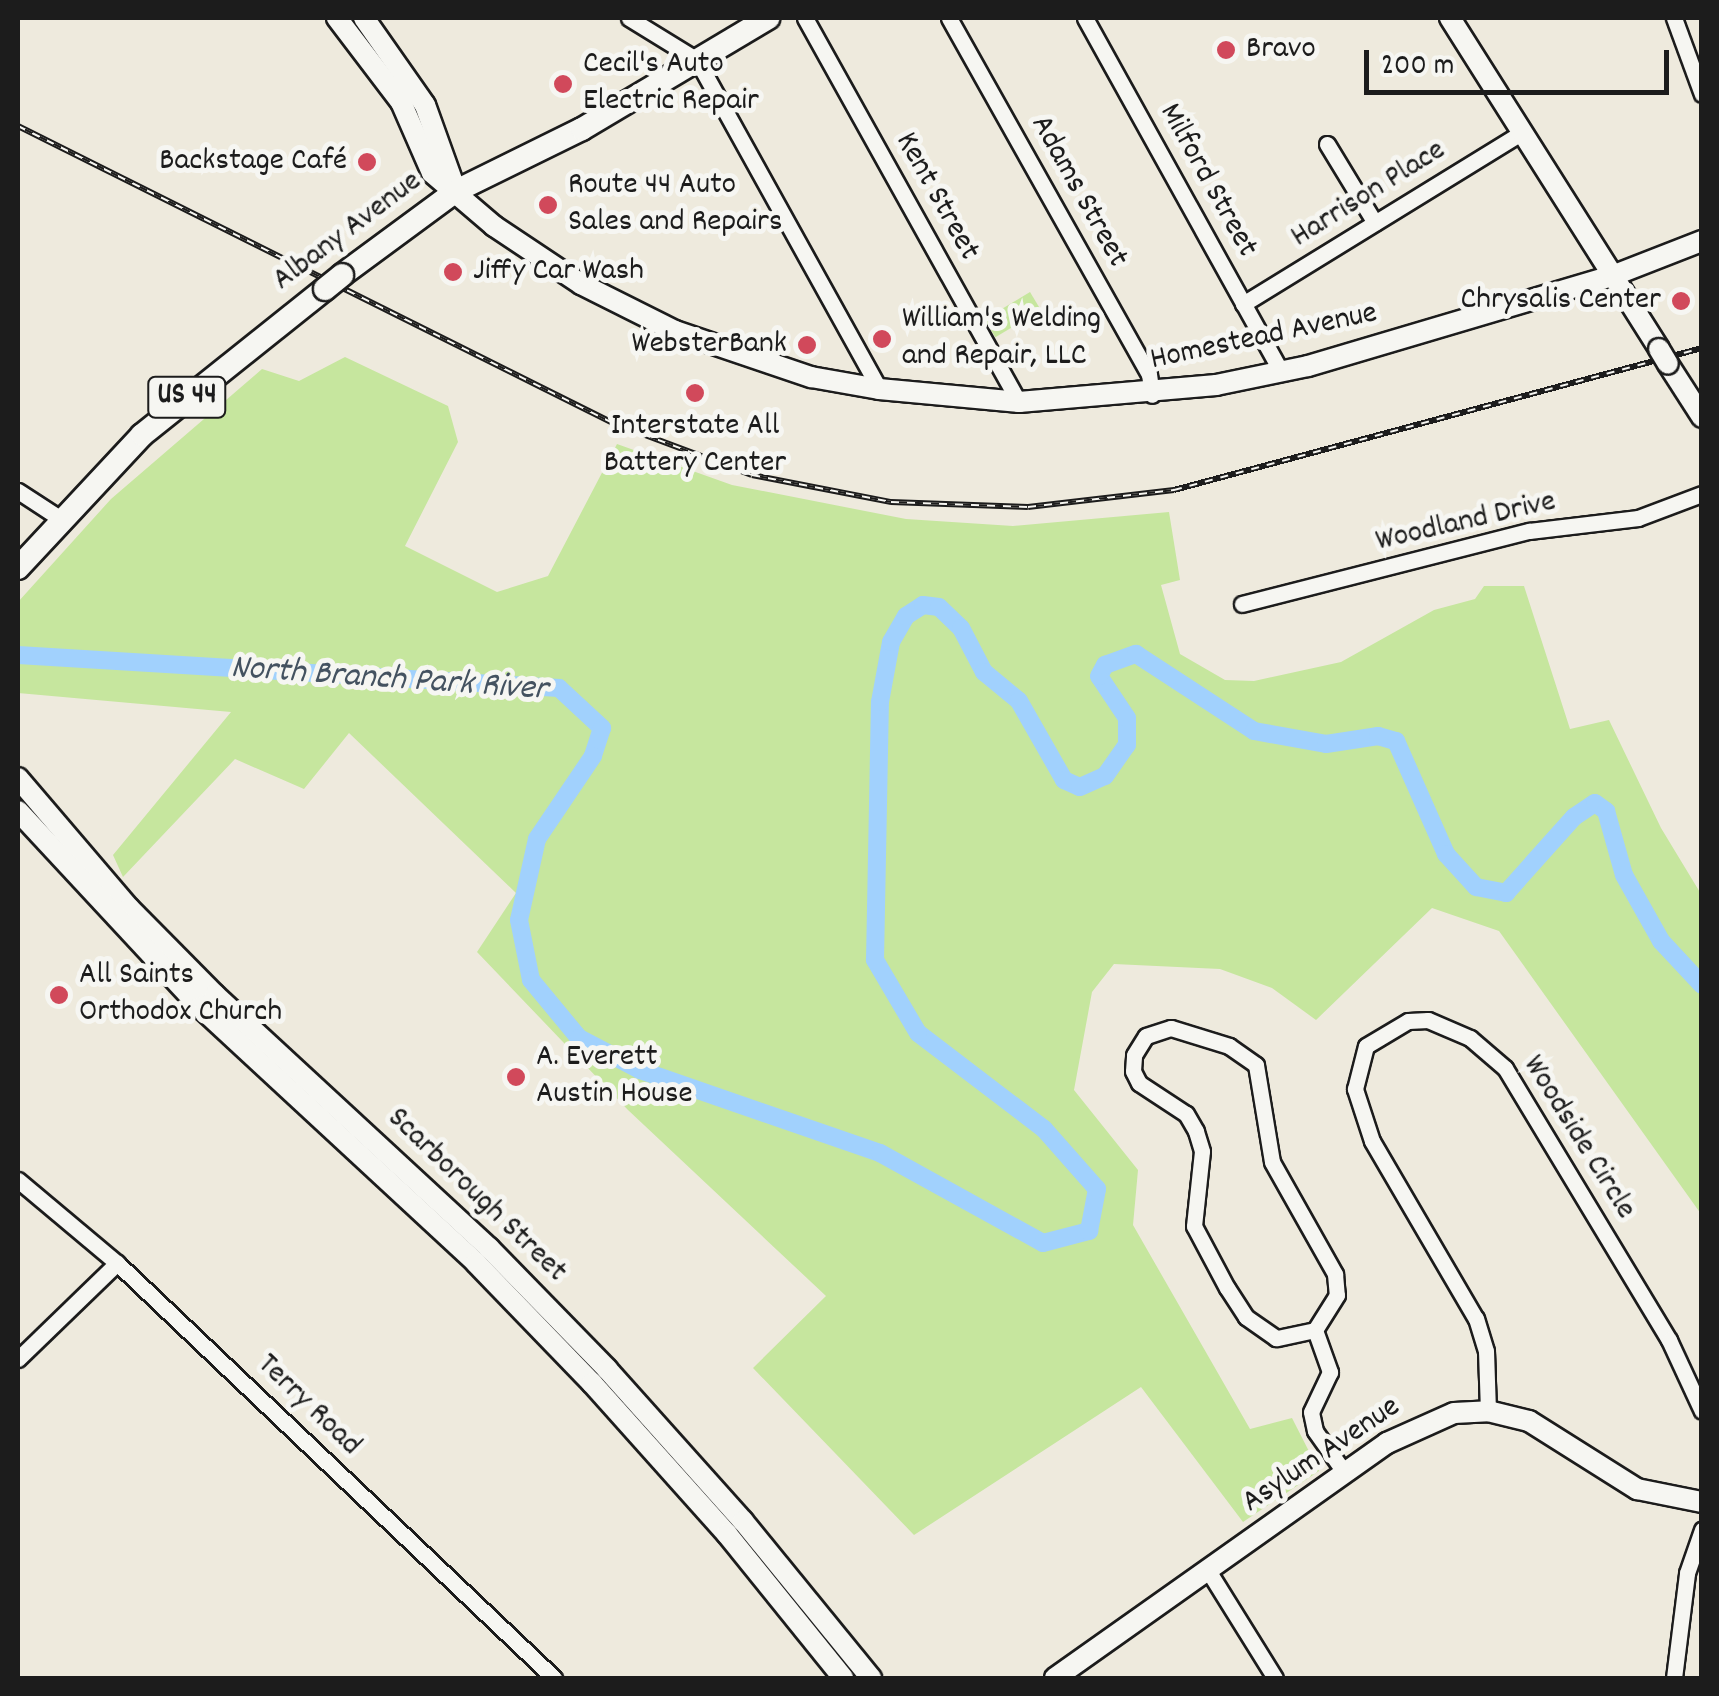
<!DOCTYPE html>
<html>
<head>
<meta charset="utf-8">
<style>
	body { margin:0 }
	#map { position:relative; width:1719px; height:1696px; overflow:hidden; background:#eeeadd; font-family:Dekko,sans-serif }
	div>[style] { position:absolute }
	.green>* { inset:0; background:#c6e69e; transform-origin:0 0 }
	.river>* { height:18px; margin:-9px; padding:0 9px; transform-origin:9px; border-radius:9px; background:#a1d1fd }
	.roads { filter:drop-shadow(2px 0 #1c1c1c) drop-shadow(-2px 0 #1c1c1c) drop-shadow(0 2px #1c1c1c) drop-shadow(0 -2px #1c1c1c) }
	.minor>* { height:15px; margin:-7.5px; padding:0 7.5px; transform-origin:7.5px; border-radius:7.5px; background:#f6f6f2 }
	.major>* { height:20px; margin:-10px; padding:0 10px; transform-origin:10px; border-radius:10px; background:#f6f6f2 }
	.highway>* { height:22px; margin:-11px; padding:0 11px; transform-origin:11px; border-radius:11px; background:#f6f6f2 }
	.rail>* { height:6px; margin-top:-3px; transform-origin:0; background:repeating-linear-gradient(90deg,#f6f6f2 0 8px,#1c1c1c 0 16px); box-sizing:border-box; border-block:2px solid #1c1c1c }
	.bridges { filter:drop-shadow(2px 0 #1c1c1c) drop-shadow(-2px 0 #1c1c1c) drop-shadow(0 2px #1c1c1c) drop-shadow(0 -2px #1c1c1c) }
	.major-bridge>* { height:20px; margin:-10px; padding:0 10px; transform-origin:10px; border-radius:10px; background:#f6f6f2 }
	.highway-bridge>* { height:22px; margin:-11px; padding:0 11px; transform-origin:11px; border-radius:11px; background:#f6f6f2 }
	.dots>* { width:28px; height:28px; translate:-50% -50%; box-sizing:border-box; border:5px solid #f6f6f2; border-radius:50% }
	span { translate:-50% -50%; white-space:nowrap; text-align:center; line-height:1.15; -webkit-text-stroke:10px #f6f6f2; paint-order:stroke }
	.shield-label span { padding:2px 8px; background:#f6f6f2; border:2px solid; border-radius:8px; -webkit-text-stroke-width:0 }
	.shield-label { font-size:30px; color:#1c1c1c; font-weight:700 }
	.poi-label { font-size:32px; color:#1c1c1c }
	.left { translate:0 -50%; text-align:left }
	.right { translate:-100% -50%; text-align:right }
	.street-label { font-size:32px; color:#1c1c1c }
	.water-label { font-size:35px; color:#445260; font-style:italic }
	.frame { position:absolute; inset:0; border:20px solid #1c1c1c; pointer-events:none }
	.scale { position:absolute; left:1364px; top:50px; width:305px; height:45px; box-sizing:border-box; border:5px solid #1c1c1c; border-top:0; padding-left:12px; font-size:30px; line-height:35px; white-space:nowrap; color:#1c1c1c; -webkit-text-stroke:8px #f6f6f2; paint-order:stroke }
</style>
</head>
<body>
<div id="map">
	<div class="green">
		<i style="left:1030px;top:292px;width:21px;height:53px;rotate:59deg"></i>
		<i style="clip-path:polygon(345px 357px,448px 406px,458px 442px,405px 546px,497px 592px,548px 576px,617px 444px,732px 485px,906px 519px,1013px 526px,1169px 512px,1180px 580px,1161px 585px,1180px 654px,1225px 680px,1254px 681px,1341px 662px,1434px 610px,1475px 599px,1484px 586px,1524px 586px,1570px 729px,1609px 720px,1661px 828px,1701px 894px,1701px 1214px,1499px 931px,1432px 908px,1316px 1020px,1272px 988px,1220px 969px,1114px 964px,1092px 992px,1074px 1090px,1138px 1170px,1133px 1225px,1250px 1429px,1292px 1418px,1319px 1471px,1243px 1522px,1141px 1387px,914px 1535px,753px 1368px,826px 1296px,628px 1110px,477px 952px,516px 893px,349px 733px,304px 789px,235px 759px,123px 877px,113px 855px,231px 712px,18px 693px,18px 602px,111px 499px,262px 369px,299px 381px)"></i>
	</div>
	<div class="river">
		<i style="left:18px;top:655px;width:542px;rotate:3.49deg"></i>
		<i style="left:559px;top:688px;width:59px;rotate:42.9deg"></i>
		<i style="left:602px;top:728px;width:29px;rotate:108deg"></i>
		<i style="left:593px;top:756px;width:100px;rotate:124deg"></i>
		<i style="left:537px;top:839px;width:83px;rotate:102.5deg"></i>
		<i style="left:519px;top:920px;width:61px;rotate:78.7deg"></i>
		<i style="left:531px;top:980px;width:75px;rotate:50.4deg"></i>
		<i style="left:579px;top:1038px;width:69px;rotate:27.7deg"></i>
		<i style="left:640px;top:1070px;width:254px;rotate:19.1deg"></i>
		<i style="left:880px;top:1153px;width:186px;rotate:28.9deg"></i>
		<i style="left:1043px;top:1243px;width:48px;rotate:-14.6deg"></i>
		<i style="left:1089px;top:1231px;width:43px;rotate:-79.2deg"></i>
		<i style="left:1097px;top:1189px;width:80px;rotate:-131.5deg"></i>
		<i style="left:1044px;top:1129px;width:158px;rotate:-142.7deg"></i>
		<i style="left:918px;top:1033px;width:85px;rotate:-120.5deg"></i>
		<i style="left:875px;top:960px;width:258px;rotate:-88.9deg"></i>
		<i style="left:880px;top:702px;width:61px;rotate:-79.6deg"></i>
		<i style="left:891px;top:642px;width:30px;rotate:-60deg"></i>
		<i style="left:906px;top:616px;width:20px;rotate:-33deg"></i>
		<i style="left:923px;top:605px;width:16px;rotate:7deg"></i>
		<i style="left:939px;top:607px;width:30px;rotate:44deg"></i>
		<i style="left:961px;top:628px;width:50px;rotate:62.4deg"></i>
		<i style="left:984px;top:672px;width:45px;rotate:39.6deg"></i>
		<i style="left:1019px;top:701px;width:91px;rotate:60.3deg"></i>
		<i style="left:1064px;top:780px;width:17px;rotate:24deg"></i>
		<i style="left:1080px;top:787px;width:27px;rotate:-24deg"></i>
		<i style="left:1105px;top:776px;width:38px;rotate:-55deg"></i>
		<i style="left:1127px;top:745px;width:27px;rotate:-90deg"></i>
		<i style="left:1127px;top:718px;width:50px;rotate:-123.7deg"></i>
		<i style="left:1099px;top:676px;width:13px;rotate:-61deg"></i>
		<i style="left:1105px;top:665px;width:33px;rotate:-20deg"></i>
		<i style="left:1136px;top:654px;width:141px;rotate:33.1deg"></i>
		<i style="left:1254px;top:731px;width:73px;rotate:10.2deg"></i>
		<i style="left:1326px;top:744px;width:53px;rotate:-8.7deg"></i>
		<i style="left:1378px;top:736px;width:19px;rotate:16deg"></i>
		<i style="left:1396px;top:741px;width:124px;rotate:66.1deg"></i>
		<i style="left:1446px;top:854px;width:45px;rotate:47.7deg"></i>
		<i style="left:1476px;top:887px;width:31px;rotate:11deg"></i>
		<i style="left:1506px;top:893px;width:102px;rotate:-48.2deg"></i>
		<i style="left:1574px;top:817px;width:25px;rotate:-34deg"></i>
		<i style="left:1595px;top:803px;width:14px;rotate:36deg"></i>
		<i style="left:1606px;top:811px;width:66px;rotate:74.3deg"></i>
		<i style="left:1624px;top:875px;width:76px;rotate:60.7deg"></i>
		<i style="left:1661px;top:941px;width:60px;rotate:47deg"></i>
	</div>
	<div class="roads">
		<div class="minor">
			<i style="left:629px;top:18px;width:80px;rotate:31.7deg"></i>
			<i style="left:697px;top:60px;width:376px;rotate:61deg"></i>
			<i style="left:805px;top:18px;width:440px;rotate:60.9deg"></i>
			<i style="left:949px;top:18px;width:408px;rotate:60.7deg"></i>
			<i style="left:1149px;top:374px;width:21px;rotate:82deg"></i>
			<i style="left:1085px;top:18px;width:405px;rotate:61deg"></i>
			<i style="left:1674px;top:18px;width:81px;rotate:69.8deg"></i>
			<i style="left:1327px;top:144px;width:92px;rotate:58.7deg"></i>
			<i style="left:1243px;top:304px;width:329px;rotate:-31.6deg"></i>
			<i style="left:18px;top:491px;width:51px;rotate:33.1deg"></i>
			<i style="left:1242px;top:604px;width:296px;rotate:-14.3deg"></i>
			<i style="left:1529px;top:531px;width:110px;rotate:-6.8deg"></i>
			<i style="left:1638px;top:518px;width:68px;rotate:-20.6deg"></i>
			<i style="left:18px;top:1180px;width:129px;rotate:40deg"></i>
			<i style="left:117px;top:1263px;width:603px;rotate:43.52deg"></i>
			<i style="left:1315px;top:1330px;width:40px;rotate:168deg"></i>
			<i style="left:1276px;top:1338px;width:37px;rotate:-145deg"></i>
			<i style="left:1246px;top:1317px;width:35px;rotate:-123deg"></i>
			<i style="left:1227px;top:1288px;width:70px;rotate:-118deg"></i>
			<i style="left:1194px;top:1226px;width:75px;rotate:-83.9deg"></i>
			<i style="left:1202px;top:1151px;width:21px;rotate:-107deg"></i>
			<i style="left:1196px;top:1131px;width:20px;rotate:-120deg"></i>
			<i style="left:1186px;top:1114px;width:56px;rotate:-146.6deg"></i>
			<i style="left:1139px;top:1083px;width:13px;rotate:-117deg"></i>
			<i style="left:1133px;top:1071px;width:16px;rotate:-86deg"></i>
			<i style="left:1134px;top:1055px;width:22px;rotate:-58deg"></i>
			<i style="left:1146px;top:1036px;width:26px;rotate:-18deg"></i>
			<i style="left:1171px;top:1028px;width:61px;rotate:17.2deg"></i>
			<i style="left:1229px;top:1046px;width:33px;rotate:35deg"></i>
			<i style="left:1256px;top:1065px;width:98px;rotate:80.6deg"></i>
			<i style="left:1272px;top:1162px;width:129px;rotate:60.6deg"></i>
			<i style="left:1335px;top:1274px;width:21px;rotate:85deg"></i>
			<i style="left:1337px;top:1295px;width:41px;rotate:122.2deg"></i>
			<i style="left:1315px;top:1330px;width:45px;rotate:70.3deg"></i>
			<i style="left:1330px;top:1372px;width:44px;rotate:115.4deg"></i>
			<i style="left:1311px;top:1412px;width:19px;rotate:78deg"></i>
			<i style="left:1315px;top:1431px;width:52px;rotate:54.5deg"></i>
			<i style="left:18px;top:1359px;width:138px;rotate:-44.1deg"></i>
			<i style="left:1488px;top:1411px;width:60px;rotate:-91.9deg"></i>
			<i style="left:1486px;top:1351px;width:34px;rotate:-107deg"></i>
			<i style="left:1476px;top:1319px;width:206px;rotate:-120.3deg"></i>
			<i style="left:1372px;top:1141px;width:55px;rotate:-108.1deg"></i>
			<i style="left:1355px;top:1089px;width:44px;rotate:-75.7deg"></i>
			<i style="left:1366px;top:1046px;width:49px;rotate:-30.8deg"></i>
			<i style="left:1408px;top:1021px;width:20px;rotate:-3deg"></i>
			<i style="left:1428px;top:1020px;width:46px;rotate:23.2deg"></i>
			<i style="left:1470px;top:1038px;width:46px;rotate:40.6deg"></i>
			<i style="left:1505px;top:1068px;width:318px;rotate:58.9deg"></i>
			<i style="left:1669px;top:1340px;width:78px;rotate:65.1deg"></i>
			<i style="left:1209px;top:1572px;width:125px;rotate:58.1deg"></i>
			<i style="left:1674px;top:1678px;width:106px;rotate:-82.9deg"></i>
			<i style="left:1687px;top:1573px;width:46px;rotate:-70.8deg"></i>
		</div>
		<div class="major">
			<i style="left:337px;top:18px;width:106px;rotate:52.7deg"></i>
			<i style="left:401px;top:102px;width:77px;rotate:66.4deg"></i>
			<i style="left:432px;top:173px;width:82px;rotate:40.5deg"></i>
			<i style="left:494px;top:226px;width:105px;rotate:33.7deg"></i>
			<i style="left:581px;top:284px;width:105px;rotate:26.6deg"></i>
			<i style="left:675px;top:331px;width:144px;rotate:18.7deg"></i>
			<i style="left:811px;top:377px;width:69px;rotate:10deg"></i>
			<i style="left:879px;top:389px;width:141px;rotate:5.3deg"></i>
			<i style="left:1019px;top:402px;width:198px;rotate:-4.9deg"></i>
			<i style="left:1216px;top:385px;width:94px;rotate:-11.7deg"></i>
			<i style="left:1308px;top:366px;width:317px;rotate:-16.5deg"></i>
			<i style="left:1612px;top:276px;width:97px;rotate:-21.3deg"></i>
			<i style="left:364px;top:18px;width:106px;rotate:55deg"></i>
			<i style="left:425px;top:105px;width:91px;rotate:70.2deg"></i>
			<i style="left:1450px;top:18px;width:391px;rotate:57.7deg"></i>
			<i style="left:1668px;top:364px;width:63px;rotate:57.3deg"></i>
			<i style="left:18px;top:778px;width:171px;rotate:49.5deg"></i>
			<i style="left:129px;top:908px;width:122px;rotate:45.3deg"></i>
			<i style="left:215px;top:995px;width:373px;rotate:42.7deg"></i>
			<i style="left:489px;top:1248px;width:169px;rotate:45.7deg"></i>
			<i style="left:607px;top:1369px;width:204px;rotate:48.2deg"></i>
			<i style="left:743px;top:1521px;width:203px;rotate:50.8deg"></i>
			<i style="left:18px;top:811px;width:267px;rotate:47.1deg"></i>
			<i style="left:200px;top:1007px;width:376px;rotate:42.8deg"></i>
			<i style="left:476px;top:1263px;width:167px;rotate:46deg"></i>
			<i style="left:592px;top:1383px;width:203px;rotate:48.2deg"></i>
			<i style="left:727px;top:1534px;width:185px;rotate:51.1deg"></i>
			<i style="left:1055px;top:1678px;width:407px;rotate:-35.3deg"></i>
			<i style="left:1387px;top:1443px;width:73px;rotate:-24.1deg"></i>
			<i style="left:1454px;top:1413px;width:34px;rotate:-3deg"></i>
			<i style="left:1488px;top:1411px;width:42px;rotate:13.7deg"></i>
			<i style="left:1529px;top:1421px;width:128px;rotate:32.2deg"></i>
			<i style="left:1637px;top:1489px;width:66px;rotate:11.3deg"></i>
		</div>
		<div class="highway">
			<i style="left:342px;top:275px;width:142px;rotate:-36.4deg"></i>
			<i style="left:456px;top:191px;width:140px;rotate:-26.2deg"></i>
			<i style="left:582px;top:129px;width:217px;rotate:-30.8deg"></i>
			<i style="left:18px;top:568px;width:182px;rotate:-47deg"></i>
			<i style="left:142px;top:435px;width:234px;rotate:-38.6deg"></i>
		</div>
	</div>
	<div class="rail">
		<i style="left:18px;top:126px;width:665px;rotate:26.53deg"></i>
		<i style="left:613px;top:423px;width:148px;rotate:20.5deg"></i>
		<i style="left:752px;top:475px;width:142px;rotate:11deg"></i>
		<i style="left:891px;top:502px;width:137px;rotate:2.1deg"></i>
		<i style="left:1028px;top:507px;width:147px;rotate:-6.6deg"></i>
		<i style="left:1174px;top:490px;width:547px;rotate:-15.05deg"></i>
	</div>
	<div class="bridges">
		<div class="major-bridge">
			<i style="left:1659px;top:349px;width:17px;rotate:59deg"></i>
		</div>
		<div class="highway-bridge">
			<i style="left:325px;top:289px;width:22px;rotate:-39deg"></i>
		</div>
	</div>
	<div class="dots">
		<i style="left:1226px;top:50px;background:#d1495b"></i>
		<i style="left:563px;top:84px;background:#d1495b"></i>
		<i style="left:367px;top:162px;background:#d1495b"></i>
		<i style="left:548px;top:205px;background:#d1495b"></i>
		<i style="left:453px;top:272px;background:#d1495b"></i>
		<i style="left:1681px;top:301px;background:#d1495b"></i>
		<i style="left:882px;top:339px;background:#d1495b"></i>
		<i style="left:807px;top:345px;background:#d1495b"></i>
		<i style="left:695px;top:393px;background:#d1495b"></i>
		<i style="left:59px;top:995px;background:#d1495b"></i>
		<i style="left:516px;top:1077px;background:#d1495b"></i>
	</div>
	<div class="shield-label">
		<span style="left:187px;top:397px">US 44</span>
	</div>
	<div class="poi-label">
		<span class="left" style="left:1246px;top:50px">Bravo</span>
		<span class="left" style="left:583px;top:84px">Cecil's Auto<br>Electric Repair</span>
		<span class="right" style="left:347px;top:162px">Backstage Café</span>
		<span class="left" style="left:568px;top:205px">Route 44 Auto<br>Sales and Repairs</span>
		<span class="left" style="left:473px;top:272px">Jiffy Car Wash</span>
		<span class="right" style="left:1661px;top:301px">Chrysalis Center</span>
		<span class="left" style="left:902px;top:339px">William's Welding<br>and Repair, LLC</span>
		<span class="right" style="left:787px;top:345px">WebsterBank</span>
		<span style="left:695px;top:446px">Interstate All<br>Battery Center</span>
		<span class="left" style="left:79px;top:995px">All Saints<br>Orthodox Church</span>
		<span class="left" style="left:536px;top:1077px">A. Everett<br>Austin House</span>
	</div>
	<div class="street-label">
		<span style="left:1207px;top:181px;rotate:61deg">Milford Street</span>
		<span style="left:1078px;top:192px;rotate:61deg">Adams Street</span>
		<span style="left:1369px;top:195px;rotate:-32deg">Harrison Place</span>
		<span style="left:936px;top:197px;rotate:61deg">Kent Street</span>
		<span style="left:348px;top:232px;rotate:-37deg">Albany Avenue</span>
		<span style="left:1264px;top:338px;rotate:-12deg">Homestead Avenue</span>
		<span style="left:1466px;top:523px;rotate:-13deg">Woodland Drive</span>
		<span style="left:1578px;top:1138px;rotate:58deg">Woodside Circle</span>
		<span style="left:476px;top:1196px;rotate:44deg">Scarborough Street</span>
		<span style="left:308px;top:1406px;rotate:44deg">Terry Road</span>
		<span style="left:1322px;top:1456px;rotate:-34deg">Asylum Avenue</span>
	</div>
	<div class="water-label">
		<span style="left:389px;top:680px;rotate:4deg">North Branch Park River</span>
	</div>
	<div class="frame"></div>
	<div class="scale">200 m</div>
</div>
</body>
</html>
